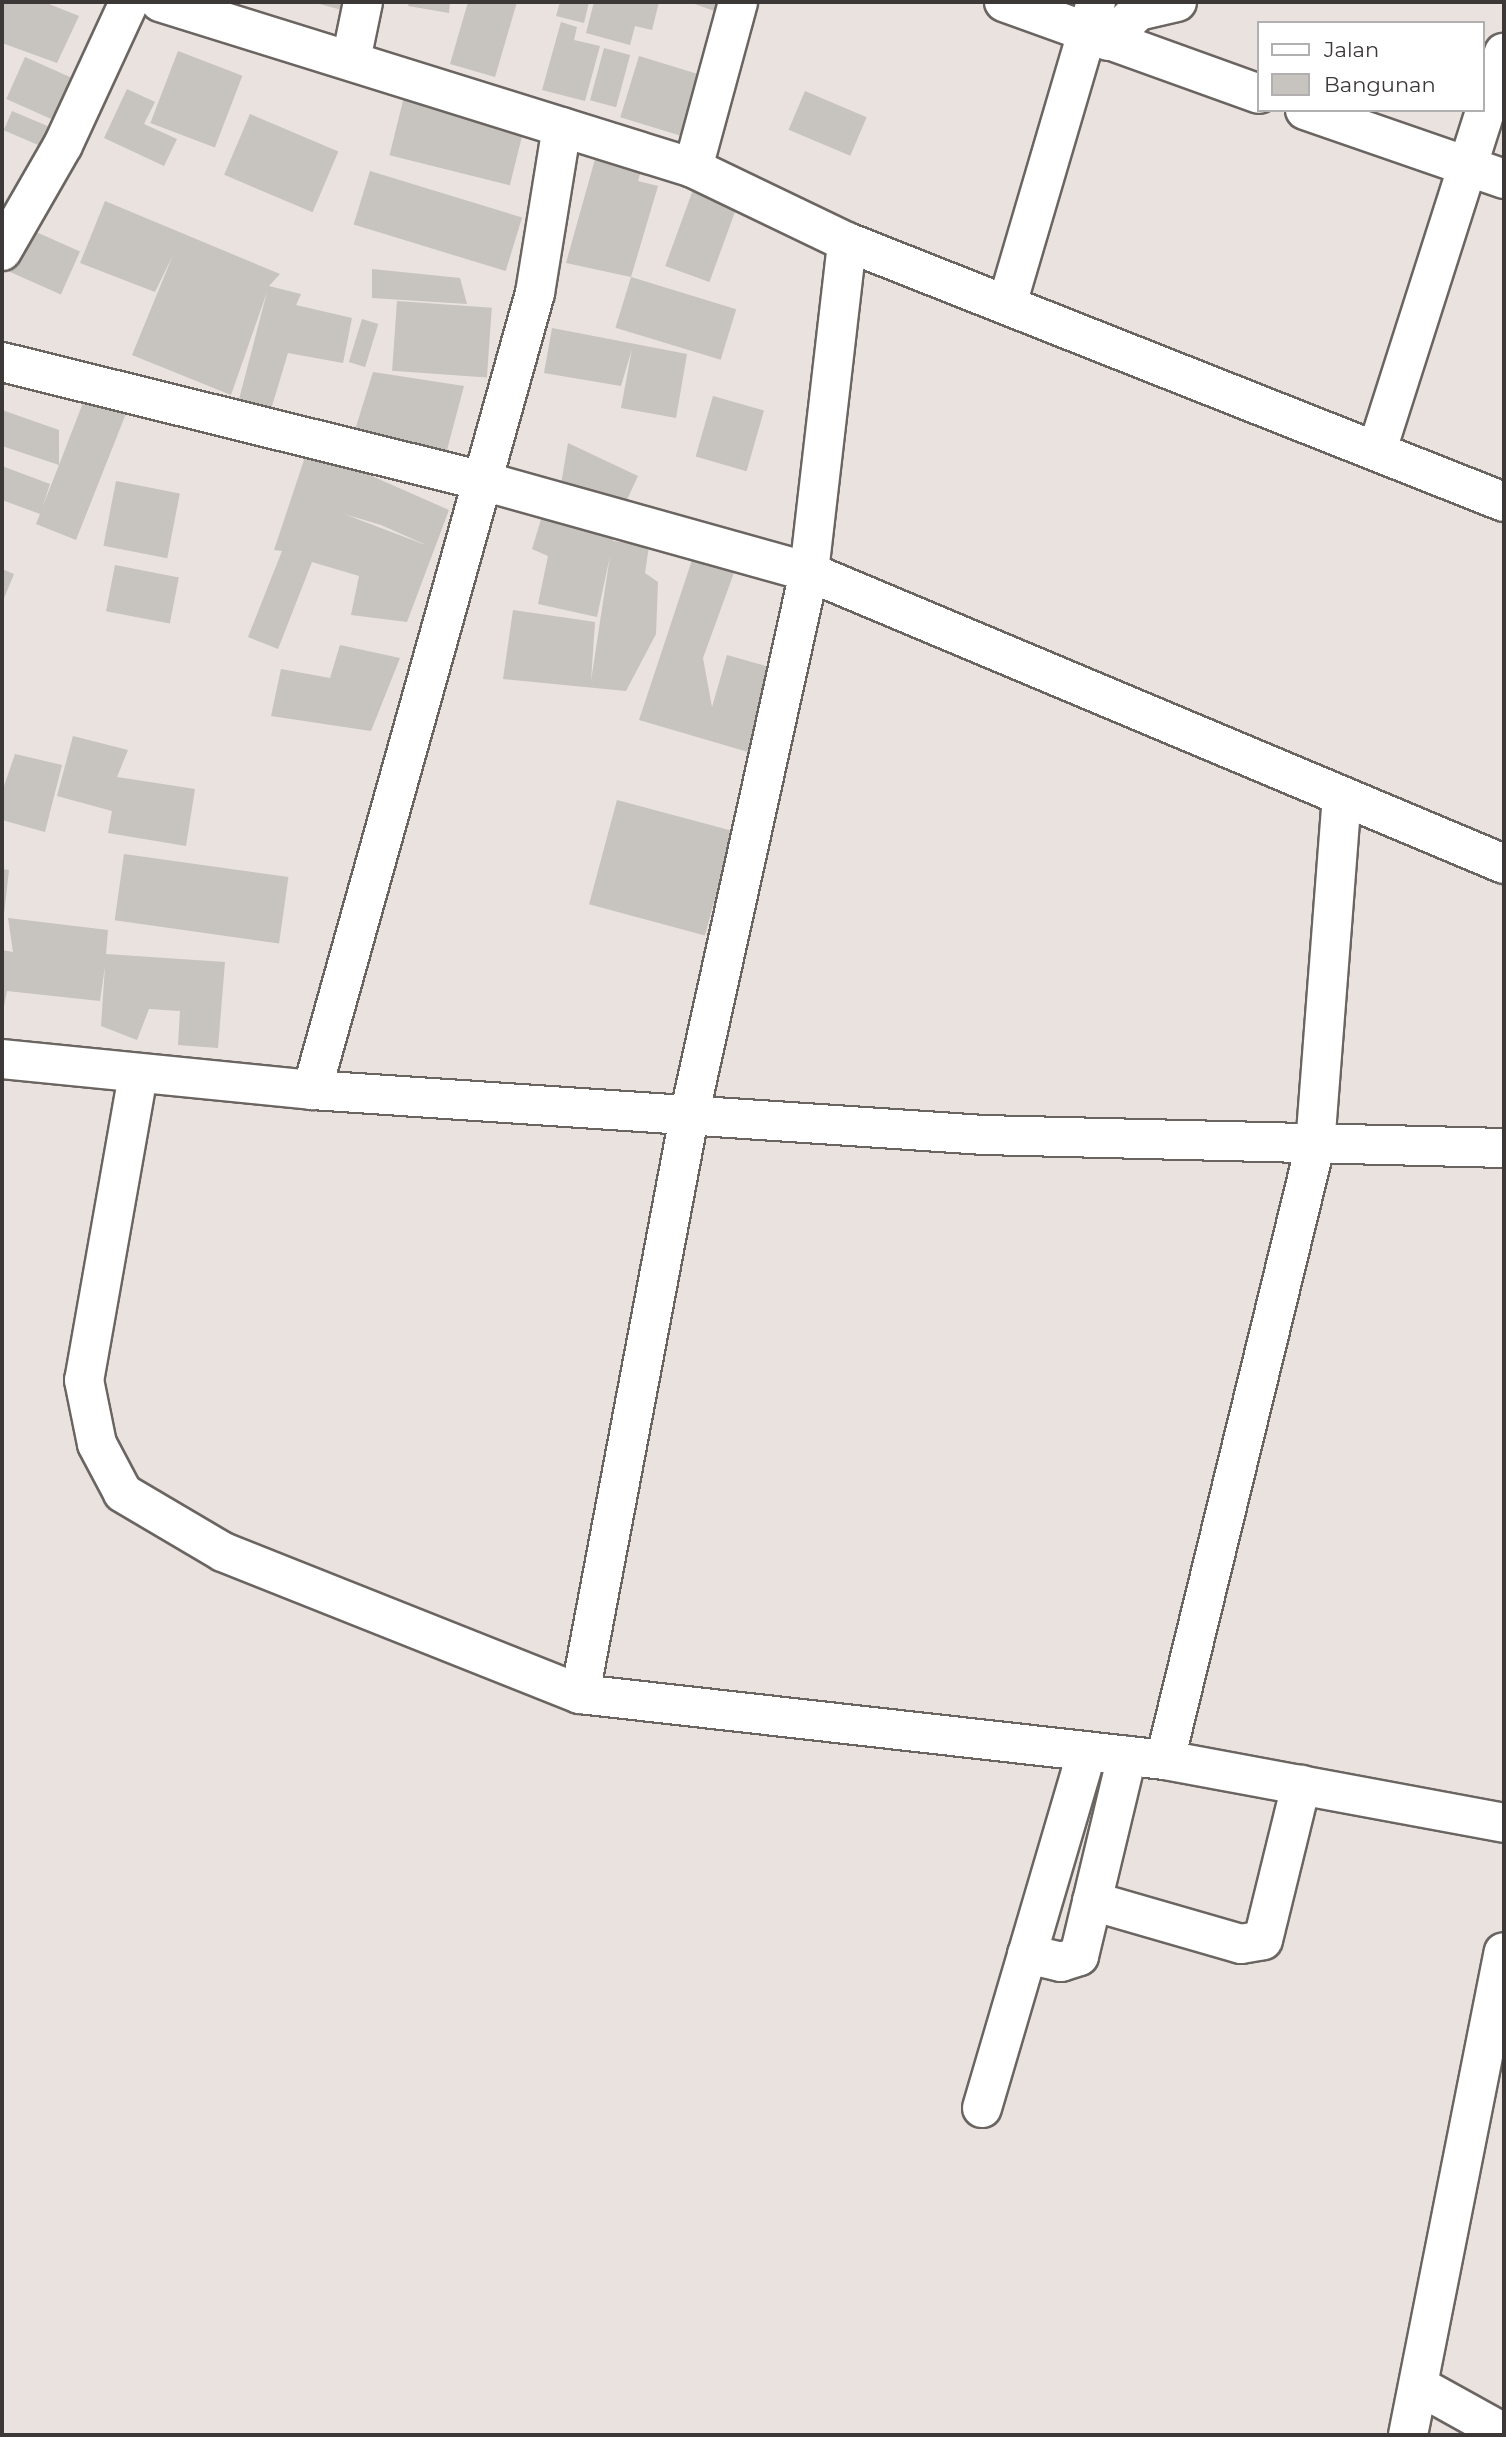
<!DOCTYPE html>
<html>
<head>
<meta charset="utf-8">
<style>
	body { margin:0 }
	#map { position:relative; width:1506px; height:2437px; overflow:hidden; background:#e9e2df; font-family:Montserrat,sans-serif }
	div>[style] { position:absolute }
	.building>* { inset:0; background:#c7c3be; transform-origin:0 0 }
	.roads { filter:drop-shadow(2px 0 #6b6562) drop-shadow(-2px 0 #6b6562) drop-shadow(0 2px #6b6562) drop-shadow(0 -2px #6b6562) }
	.minor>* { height:38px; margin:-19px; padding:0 19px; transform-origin:19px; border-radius:19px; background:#fff }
	.major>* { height:38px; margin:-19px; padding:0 19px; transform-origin:19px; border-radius:19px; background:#fff }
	span { translate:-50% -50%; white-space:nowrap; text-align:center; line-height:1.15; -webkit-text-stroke:5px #fff; paint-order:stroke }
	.frame { position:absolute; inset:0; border:4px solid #3b3837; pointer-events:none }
	.legend { position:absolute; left:1257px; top:21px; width:228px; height:91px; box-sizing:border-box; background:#fff; border:2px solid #b1afaf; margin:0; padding:9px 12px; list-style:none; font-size:21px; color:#3b3837 }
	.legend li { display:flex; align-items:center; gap:14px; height:35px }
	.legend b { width:35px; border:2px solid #b1afaf }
</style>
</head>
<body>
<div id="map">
	<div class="building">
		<i style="clip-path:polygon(2px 2px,44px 2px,79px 16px,57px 63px,2px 43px)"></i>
		<i style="clip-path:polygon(312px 2px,356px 2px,353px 13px)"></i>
		<i style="clip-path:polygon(409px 2px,450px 2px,449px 13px,408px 6px)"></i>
		<i style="clip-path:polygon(468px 2px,517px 2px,495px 77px,450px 64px)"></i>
		<i style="clip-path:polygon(560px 2px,589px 2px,584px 23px,556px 16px)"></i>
		<i style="clip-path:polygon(594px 2px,659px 2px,652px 30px,635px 26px,630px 45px,586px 33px)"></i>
		<i style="clip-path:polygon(689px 2px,727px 2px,723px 14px)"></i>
		<i style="clip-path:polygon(561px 22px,577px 27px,574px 40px,600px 46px,585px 101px,542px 90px)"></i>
		<i style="left:604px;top:48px;width:27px;height:54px;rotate:15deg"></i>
		<i style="left:178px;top:51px;width:69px;height:77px;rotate:21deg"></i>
		<i style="left:639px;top:56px;width:65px;height:64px;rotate:17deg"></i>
		<i style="left:25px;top:57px;width:54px;height:46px;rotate:24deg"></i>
		<i style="clip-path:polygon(127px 89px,155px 102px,144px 124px,177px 139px,164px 166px,104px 138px)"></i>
		<i style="left:805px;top:91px;width:67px;height:42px;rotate:23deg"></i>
		<i style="left:404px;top:97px;width:124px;height:60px;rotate:14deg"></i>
		<i style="left:12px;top:111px;width:43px;height:21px;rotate:23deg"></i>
		<i style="left:250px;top:114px;width:96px;height:66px;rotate:23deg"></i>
		<i style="clip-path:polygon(597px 152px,643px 164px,638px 181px,658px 186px,631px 277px,566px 263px)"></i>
		<i style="left:370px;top:171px;width:159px;height:56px;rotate:17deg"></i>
		<i style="left:694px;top:187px;width:47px;height:84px;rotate:20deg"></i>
		<i style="clip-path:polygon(105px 201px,280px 274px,269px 286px,301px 294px,296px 305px,352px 318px,343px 363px,288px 353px,269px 416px,237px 407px,267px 292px,231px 395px,132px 355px,173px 255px,155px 292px,80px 263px)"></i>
		<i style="left:27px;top:228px;width:58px;height:47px;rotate:24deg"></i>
		<i style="clip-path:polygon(372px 269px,460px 278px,467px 304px,372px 298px)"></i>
		<i style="left:631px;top:277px;width:110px;height:53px;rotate:17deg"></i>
		<i style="left:397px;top:301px;width:95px;height:70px;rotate:4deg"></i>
		<i style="left:362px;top:319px;width:17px;height:45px;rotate:17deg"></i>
		<i style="clip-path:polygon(552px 328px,687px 354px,676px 418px,621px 408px,632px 349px,621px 386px,544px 373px)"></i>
		<i style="clip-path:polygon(373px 372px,464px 386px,443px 465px,351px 443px)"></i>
		<i style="clip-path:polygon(86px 395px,127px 411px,76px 540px,36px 524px,40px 514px,2px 500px,2px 466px,50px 484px,42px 508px,59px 465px,2px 446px,2px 410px,59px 430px,59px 465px)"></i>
		<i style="left:713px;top:396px;width:53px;height:63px;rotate:16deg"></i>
		<i style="clip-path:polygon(568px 443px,638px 476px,623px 508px,559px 496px)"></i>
		<i style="clip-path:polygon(evenodd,308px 448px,449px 510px,407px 622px,351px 615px,359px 576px,312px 562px,278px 649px,248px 637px,282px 551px,274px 550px,308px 448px,344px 514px,381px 525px,424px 544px,423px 544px,344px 514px)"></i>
		<i style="left:116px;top:481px;width:65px;height:66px;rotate:11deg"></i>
		<i style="clip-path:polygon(543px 513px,615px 535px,613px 541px,649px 546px,645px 573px,658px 582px,656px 634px,626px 691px,503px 679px,513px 610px,595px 622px,591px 681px,610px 556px,597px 617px,538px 604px,548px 556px,532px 549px)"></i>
		<i style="clip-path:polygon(693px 557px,735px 570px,703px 658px,712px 707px,727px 655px,773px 668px,748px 752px,639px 720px)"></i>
		<i style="left:115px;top:565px;width:65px;height:47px;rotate:11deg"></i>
		<i style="clip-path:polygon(2px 569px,14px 574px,2px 603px)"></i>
		<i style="clip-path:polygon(340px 645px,400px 658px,371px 731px,271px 716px,281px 669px,330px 678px)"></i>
		<i style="clip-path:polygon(73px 736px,128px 750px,117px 777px,195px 789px,186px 846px,108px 833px,112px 811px,57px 796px)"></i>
		<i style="clip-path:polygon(15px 754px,62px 765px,45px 832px,2px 820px,2px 792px)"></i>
		<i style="left:617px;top:800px;width:120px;height:108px;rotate:15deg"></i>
		<i style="left:124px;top:854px;width:166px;height:67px;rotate:8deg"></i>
		<i style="clip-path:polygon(2px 869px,9px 870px,2px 932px)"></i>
		<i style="clip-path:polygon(8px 918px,108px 930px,106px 954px,225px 962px,218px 1048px,178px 1045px,180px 1011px,149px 1009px,137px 1040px,101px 1026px,105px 966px,100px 1001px,7px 991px,2px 1016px,2px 950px,13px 952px)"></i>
	</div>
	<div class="roads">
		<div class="minor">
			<i style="left:160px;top:2px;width:558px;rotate:17.3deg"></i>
			<i style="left:693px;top:168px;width:171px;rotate:25.7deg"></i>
			<i style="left:847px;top:242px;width:707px;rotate:21.59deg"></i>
			<i style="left:1004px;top:2px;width:271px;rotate:19.8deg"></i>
			<i style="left:1108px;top:41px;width:42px;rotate:-45deg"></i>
			<i style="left:1138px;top:11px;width:40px;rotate:-13deg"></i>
			<i style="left:351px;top:60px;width:59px;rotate:-78.3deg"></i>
			<i style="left:1305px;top:110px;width:211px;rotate:19.1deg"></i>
			<i style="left:693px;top:168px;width:172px;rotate:-74.8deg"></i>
			<i style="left:2px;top:251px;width:122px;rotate:-60.1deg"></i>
			<i style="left:63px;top:145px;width:157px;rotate:-65.2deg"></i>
			<i style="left:1008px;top:301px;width:312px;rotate:-73.6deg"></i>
			<i style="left:2px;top:362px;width:496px;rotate:13.9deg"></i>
			<i style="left:483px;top:481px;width:338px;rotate:15.6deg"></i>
			<i style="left:809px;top:572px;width:754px;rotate:22.79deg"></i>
			<i style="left:1377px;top:450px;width:417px;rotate:-72.3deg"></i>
			<i style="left:2px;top:1059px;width:312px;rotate:5.7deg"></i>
			<i style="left:312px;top:1090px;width:674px;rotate:3.83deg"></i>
			<i style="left:984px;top:1135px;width:520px;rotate:1.43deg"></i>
			<i style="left:138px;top:1075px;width:310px;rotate:100deg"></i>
			<i style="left:84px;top:1380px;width:65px;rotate:78.5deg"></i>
			<i style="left:97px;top:1444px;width:55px;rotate:62deg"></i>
			<i style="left:123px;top:1493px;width:116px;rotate:30.5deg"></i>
			<i style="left:223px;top:1552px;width:384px;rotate:21.7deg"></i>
			<i style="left:580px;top:1694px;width:589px;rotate:6.44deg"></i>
			<i style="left:1165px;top:1760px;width:345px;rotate:10.5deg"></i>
			<i style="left:312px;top:1090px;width:828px;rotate:-74.37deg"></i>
			<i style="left:535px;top:293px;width:168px;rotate:-80.8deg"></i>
			<i style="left:580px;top:1694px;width:592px;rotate:-79.3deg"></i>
			<i style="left:690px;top:1112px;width:553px;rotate:-77.57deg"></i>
			<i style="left:809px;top:572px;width:332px;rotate:-83.4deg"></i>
			<i style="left:1165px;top:1760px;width:632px;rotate:-76.27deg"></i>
			<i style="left:1315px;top:1146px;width:350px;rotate:-85.6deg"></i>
			<i style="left:1092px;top:1901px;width:155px;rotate:16.1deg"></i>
			<i style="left:1241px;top:1944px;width:22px;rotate:-10deg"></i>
			<i style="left:1263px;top:1940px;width:160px;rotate:-76.2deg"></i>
			<i style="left:1027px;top:1954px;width:35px;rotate:13deg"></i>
			<i style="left:1061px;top:1962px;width:19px;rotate:-18deg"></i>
			<i style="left:1079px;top:1956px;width:206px;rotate:-76.5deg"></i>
			<i style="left:982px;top:2108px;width:371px;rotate:-73.6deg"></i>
			<i style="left:1421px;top:2387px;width:95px;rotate:29deg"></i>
		</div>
		<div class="major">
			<i style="left:1408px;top:2435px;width:492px;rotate:-78.8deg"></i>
		</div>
	</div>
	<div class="frame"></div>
	<ul class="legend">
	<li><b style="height:9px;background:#fff"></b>Jalan</li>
	<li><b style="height:19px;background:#c7c3be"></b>Bangunan</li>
	</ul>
</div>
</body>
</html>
